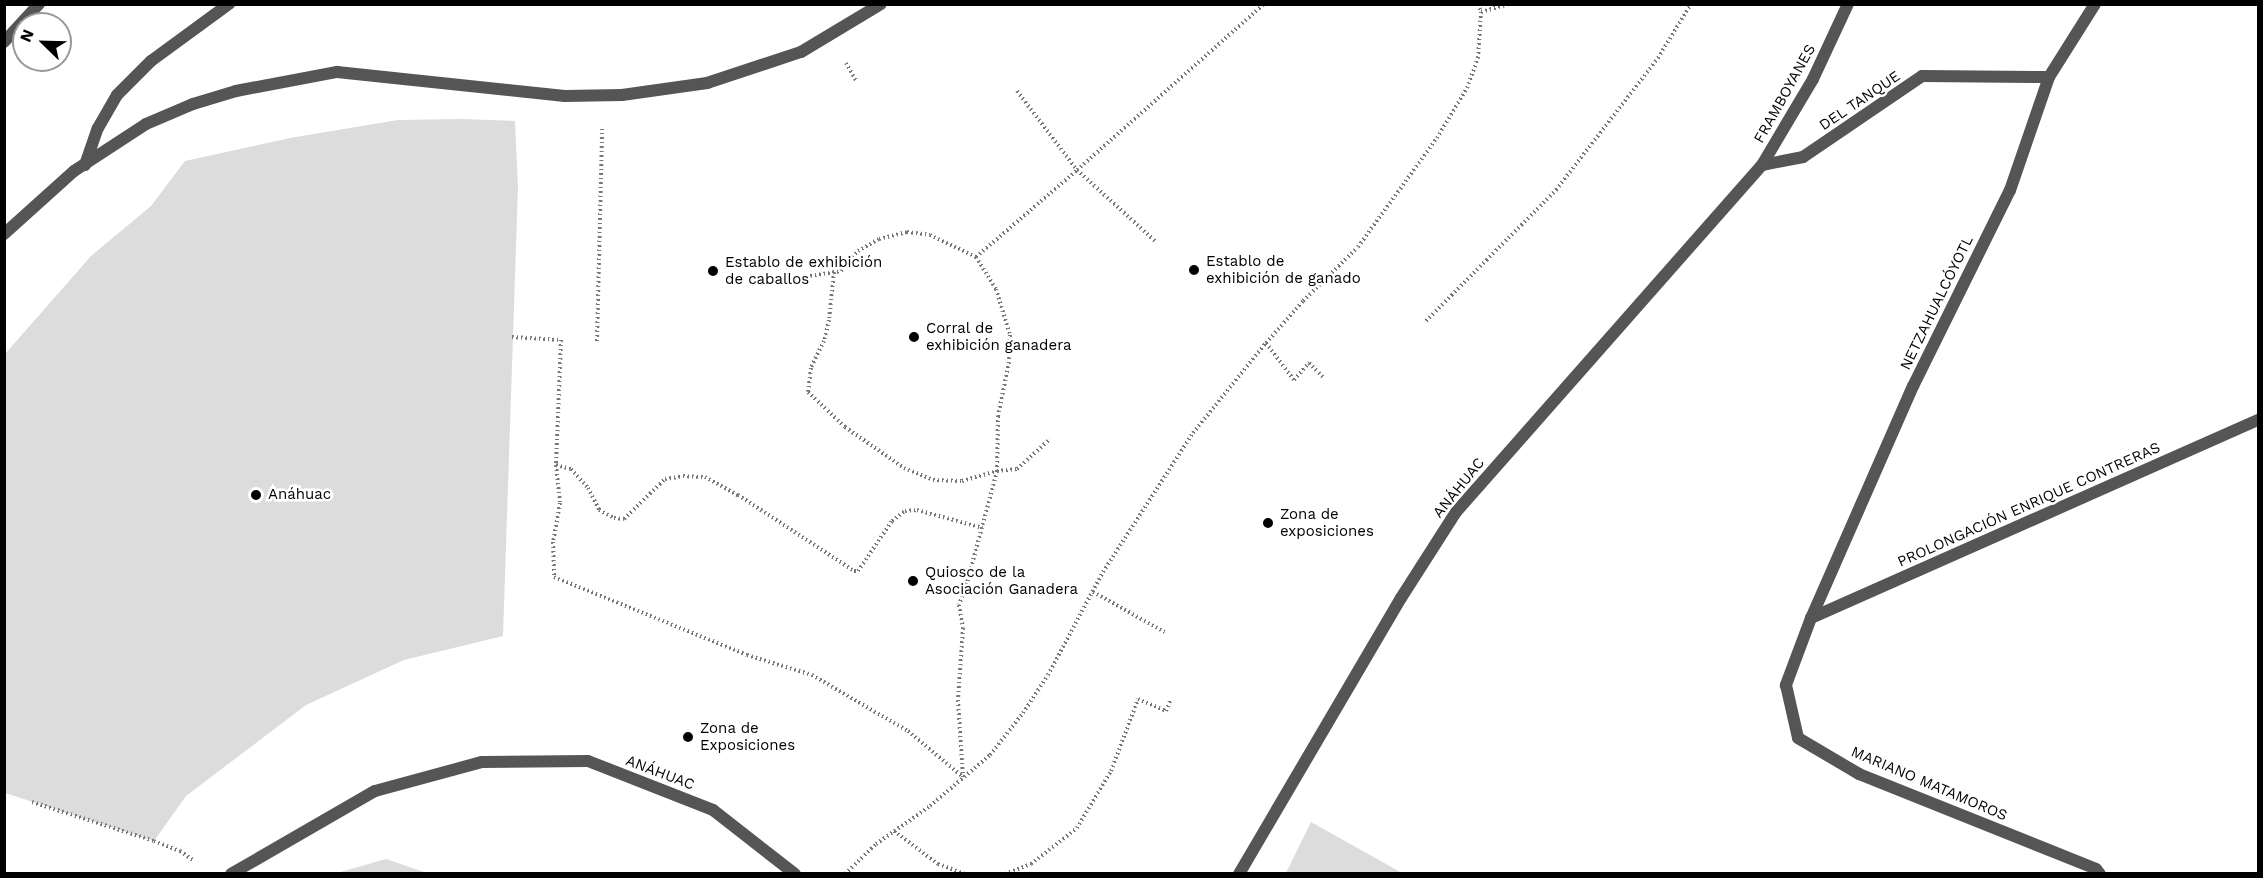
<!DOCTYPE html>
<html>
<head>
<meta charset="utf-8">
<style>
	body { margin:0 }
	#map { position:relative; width:2263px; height:878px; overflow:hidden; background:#fff; font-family:"Work Sans",sans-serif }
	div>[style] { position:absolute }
	.green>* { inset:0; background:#dcdcdc }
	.path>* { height:4px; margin-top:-2px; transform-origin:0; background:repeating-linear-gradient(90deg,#777 0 1.5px,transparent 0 4.5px) }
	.service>* { height:12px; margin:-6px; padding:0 6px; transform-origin:6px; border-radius:6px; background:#555 }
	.minor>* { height:12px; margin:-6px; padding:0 6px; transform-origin:6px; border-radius:6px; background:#555 }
	.tertiary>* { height:12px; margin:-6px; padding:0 6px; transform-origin:6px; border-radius:6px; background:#555 }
	.dots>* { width:16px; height:16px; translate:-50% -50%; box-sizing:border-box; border:3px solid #fff; border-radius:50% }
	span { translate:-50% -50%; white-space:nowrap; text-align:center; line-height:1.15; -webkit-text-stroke:5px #fff; paint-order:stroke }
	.street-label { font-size:15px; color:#000 }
	.poi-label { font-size:15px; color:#000 }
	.left { translate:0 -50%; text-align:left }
	.frame { position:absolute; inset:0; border:6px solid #000; pointer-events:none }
	.north { position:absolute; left:12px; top:12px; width:60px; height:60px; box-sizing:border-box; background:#fff; border:2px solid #999; border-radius:50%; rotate:293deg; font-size:16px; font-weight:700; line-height:24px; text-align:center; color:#000 }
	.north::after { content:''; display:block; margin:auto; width:21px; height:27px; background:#000; clip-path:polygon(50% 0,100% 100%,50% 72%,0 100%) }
</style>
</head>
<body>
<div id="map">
	<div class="green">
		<i style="clip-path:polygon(462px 119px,515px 121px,518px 187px,503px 636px,404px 660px,306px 705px,186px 796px,154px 841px,5px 793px,5px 354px,91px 256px,151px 206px,185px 161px,290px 138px,398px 120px)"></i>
		<i style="clip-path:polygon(1311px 822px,1402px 873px,1286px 873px)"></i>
		<i style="clip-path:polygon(386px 859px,427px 873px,337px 873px)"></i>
	</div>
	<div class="path">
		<i style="left:1478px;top:4px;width:9px;rotate:69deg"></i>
		<i style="left:846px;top:63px;width:20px;rotate:60deg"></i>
		<i style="left:1017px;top:91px;width:99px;rotate:52.8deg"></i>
		<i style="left:1077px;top:170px;width:250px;rotate:-41.6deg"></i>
		<i style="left:976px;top:257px;width:38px;rotate:58deg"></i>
		<i style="left:996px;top:289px;width:48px;rotate:73.1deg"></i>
		<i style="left:1010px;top:335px;width:27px;rotate:92deg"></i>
		<i style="left:1009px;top:362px;width:55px;rotate:101.5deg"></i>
		<i style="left:998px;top:416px;width:55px;rotate:91deg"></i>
		<i style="left:997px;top:471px;width:20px;rotate:-6deg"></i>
		<i style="left:1017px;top:469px;width:45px;rotate:-42.3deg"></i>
		<i style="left:834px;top:272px;width:48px;rotate:95.9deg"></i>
		<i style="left:829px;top:320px;width:22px;rotate:103deg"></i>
		<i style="left:824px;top:341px;width:30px;rotate:116deg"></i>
		<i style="left:811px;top:368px;width:24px;rotate:97deg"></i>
		<i style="left:808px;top:392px;width:51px;rotate:43.4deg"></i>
		<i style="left:845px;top:427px;width:72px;rotate:34.8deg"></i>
		<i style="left:904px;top:468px;width:31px;rotate:22deg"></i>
		<i style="left:933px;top:480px;width:29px;rotate:2deg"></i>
		<i style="left:962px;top:481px;width:36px;rotate:-16deg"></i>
		<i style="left:997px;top:471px;width:116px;rotate:105deg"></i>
		<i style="left:967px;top:583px;width:23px;rotate:110deg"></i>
		<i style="left:959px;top:605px;width:23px;rotate:80deg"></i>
		<i style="left:963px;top:628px;width:72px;rotate:94deg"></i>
		<i style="left:958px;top:700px;width:77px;rotate:86.3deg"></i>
		<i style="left:797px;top:278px;width:45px;rotate:-9deg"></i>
		<i style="left:841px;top:271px;width:26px;rotate:-50deg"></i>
		<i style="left:858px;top:251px;width:24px;rotate:-30deg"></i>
		<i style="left:879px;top:239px;width:29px;rotate:-14deg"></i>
		<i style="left:907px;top:232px;width:23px;rotate:7deg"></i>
		<i style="left:930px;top:235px;width:51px;rotate:25.6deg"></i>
		<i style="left:976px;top:257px;width:133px;rotate:-40.7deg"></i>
		<i style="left:1077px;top:170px;width:107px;rotate:42.3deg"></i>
		<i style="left:1426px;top:321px;width:185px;rotate:-45.2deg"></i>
		<i style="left:1556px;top:190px;width:167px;rotate:-52.3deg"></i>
		<i style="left:1658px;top:58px;width:63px;rotate:-58.6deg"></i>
		<i style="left:512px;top:337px;width:49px;rotate:3.5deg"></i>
		<i style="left:561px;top:340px;width:125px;rotate:92.3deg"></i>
		<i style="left:556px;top:465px;width:38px;rotate:84deg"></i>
		<i style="left:560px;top:503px;width:40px;rotate:100deg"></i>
		<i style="left:553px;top:542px;width:35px;rotate:88deg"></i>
		<i style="left:554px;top:577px;width:208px;rotate:22deg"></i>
		<i style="left:747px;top:655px;width:68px;rotate:17.1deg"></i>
		<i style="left:812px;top:675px;width:111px;rotate:30.3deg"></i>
		<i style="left:908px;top:731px;width:72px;rotate:39.9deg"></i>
		<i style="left:597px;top:341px;width:212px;rotate:-88.6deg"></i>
		<i style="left:1266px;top:343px;width:46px;rotate:52.9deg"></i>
		<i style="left:1294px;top:380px;width:23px;rotate:-49deg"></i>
		<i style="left:1309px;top:363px;width:21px;rotate:45deg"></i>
		<i style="left:556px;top:465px;width:16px;rotate:15deg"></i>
		<i style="left:571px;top:469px;width:25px;rotate:48deg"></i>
		<i style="left:588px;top:488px;width:25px;rotate:63deg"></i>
		<i style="left:599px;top:510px;width:17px;rotate:28deg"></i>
		<i style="left:614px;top:518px;width:10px;rotate:6deg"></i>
		<i style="left:624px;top:519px;width:57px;rotate:-44.3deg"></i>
		<i style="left:665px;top:479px;width:18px;rotate:-9deg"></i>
		<i style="left:683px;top:476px;width:22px;rotate:3deg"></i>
		<i style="left:705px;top:477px;width:38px;rotate:29deg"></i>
		<i style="left:738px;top:495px;width:139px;rotate:33.2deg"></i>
		<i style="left:854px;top:571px;width:4px"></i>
		<i style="left:858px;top:571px;width:60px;rotate:-55.8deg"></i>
		<i style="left:892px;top:521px;width:16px;rotate:-38deg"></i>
		<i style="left:905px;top:511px;width:12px;rotate:-5deg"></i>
		<i style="left:917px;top:510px;width:68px;rotate:15.3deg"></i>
		<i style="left:1093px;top:592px;width:82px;rotate:29.1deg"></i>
		<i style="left:32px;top:802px;width:128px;rotate:17.7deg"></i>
		<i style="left:154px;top:841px;width:28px;rotate:21deg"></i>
		<i style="left:180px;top:851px;width:16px;rotate:35deg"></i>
		<i style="left:894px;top:831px;width:55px;rotate:36.9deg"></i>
		<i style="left:938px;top:864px;width:30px;rotate:20deg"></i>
		<i style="left:845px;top:874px;width:43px;rotate:-44.1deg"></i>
		<i style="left:876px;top:844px;width:66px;rotate:-35.1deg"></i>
		<i style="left:930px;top:806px;width:79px;rotate:-40.4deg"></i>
		<i style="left:990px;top:755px;width:53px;rotate:-51.8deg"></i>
		<i style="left:1023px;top:713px;width:45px;rotate:-56.7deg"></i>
		<i style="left:1048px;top:675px;width:117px;rotate:-61.9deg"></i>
		<i style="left:1103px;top:572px;width:166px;rotate:-57.1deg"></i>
		<i style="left:1193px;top:433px;width:116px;rotate:-51deg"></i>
		<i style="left:1266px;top:343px;width:56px;rotate:-48.6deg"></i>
		<i style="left:1303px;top:301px;width:77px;rotate:-44.5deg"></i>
		<i style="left:1358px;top:247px;width:135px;rotate:-54.1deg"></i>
		<i style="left:1437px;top:138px;width:58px;rotate:-59deg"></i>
		<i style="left:1467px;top:88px;width:32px;rotate:-70deg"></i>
		<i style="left:1478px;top:58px;width:46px;rotate:-86.3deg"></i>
		<i style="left:1481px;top:12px;width:29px;rotate:-16deg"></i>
		<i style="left:1005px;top:874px;width:28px;rotate:-21deg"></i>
		<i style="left:1031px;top:864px;width:58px;rotate:-38deg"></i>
		<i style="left:1077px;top:828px;width:66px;rotate:-59.2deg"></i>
		<i style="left:1111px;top:771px;width:77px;rotate:-69.4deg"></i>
		<i style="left:1138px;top:699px;width:30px;rotate:23deg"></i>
		<i style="left:1166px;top:711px;width:11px;rotate:-68deg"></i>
	</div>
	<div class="service">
		<i style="left:4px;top:42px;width:52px;rotate:-47.4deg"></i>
		<i style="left:85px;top:165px;width:39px;rotate:-71deg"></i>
		<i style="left:98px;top:128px;width:38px;rotate:-60deg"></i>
		<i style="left:117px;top:95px;width:48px;rotate:-45deg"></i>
		<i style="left:151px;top:61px;width:97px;rotate:-36.2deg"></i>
		<i style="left:4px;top:234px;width:94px;rotate:-42deg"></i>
		<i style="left:74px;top:171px;width:86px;rotate:-33.1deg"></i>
		<i style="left:146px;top:124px;width:51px;rotate:-23.1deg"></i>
		<i style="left:193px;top:104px;width:45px;rotate:-16.8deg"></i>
		<i style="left:236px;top:91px;width:103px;rotate:-10.7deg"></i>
		<i style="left:337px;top:72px;width:229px;rotate:6deg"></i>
		<i style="left:565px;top:96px;width:57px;rotate:-1deg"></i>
		<i style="left:622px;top:95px;width:86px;rotate:-8deg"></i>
		<i style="left:707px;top:83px;width:99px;rotate:-18.3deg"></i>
		<i style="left:801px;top:52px;width:93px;rotate:-31deg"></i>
	</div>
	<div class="minor">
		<i style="left:2095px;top:4px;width:86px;rotate:122.2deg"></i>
		<i style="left:2049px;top:77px;width:120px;rotate:109deg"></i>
		<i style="left:2010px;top:190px;width:219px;rotate:116.3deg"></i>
		<i style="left:1913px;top:386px;width:253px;rotate:113.7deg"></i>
		<i style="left:1811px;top:618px;width:72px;rotate:110.5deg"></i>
		<i style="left:1786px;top:685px;width:54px;rotate:77.2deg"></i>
		<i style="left:1798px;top:738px;width:71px;rotate:30.5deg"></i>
		<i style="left:1859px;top:774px;width:255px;rotate:21.8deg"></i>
		<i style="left:2096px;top:869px;width:6px;rotate:51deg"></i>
		<i style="left:1762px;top:165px;width:42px;rotate:-11deg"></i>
		<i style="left:1803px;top:157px;width:144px;rotate:-34.2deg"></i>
		<i style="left:1922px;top:76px;width:127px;rotate:0.5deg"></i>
		<i style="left:1811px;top:618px;width:489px;rotate:-23.9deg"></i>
	</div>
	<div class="tertiary">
		<i style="left:231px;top:874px;width:166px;rotate:-30deg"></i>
		<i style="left:375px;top:791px;width:111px;rotate:-15.2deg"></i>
		<i style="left:482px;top:762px;width:106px;rotate:-0.5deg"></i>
		<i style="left:588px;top:761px;width:134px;rotate:21.4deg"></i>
		<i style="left:713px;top:810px;width:104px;rotate:38deg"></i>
		<i style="left:1239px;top:874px;width:320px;rotate:-59.6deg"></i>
		<i style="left:1401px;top:598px;width:102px;rotate:-57.4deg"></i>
		<i style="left:1456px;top:512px;width:463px;rotate:-48.6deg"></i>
		<i style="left:1762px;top:165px;width:100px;rotate:-59.3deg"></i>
		<i style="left:1813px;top:79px;width:83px;rotate:-65deg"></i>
	</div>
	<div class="dots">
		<i style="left:1194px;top:270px;background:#000"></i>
		<i style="left:713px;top:271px;background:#000"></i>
		<i style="left:914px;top:337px;background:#000"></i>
		<i style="left:256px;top:495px;background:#000"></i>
		<i style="left:1268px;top:523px;background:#000"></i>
		<i style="left:913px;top:581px;background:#000"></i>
		<i style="left:688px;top:737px;background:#000"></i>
	</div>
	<div class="street-label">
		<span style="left:1785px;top:94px;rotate:-61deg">FRAMBOYANES</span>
		<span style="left:1860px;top:101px;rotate:-34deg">DEL TANQUE</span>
		<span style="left:1937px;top:303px;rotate:-64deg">NETZAHUALCÓYOTL</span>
		<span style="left:1459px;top:488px;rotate:-51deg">ANÁHUAC</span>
		<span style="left:2029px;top:505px;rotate:-24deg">PROLONGACIÓN ENRIQUE CONTRERAS</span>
		<span style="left:660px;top:773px;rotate:21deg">ANÁHUAC</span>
		<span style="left:1929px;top:784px;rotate:23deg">MARIANO MATAMOROS</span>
	</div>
	<div class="poi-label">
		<span class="left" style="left:1206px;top:270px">Establo de<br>exhibición de ganado</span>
		<span class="left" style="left:725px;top:271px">Establo de exhibición<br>de caballos</span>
		<span class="left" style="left:926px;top:337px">Corral de<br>exhibición ganadera</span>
		<span class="left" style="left:268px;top:495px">Anáhuac</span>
		<span class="left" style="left:1280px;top:523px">Zona de<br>exposiciones</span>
		<span class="left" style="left:925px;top:581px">Quiosco de la<br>Asociación Ganadera</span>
		<span class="left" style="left:700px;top:737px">Zona de<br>Exposiciones</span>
	</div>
	<div class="frame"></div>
	<div class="north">N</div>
</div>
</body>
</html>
